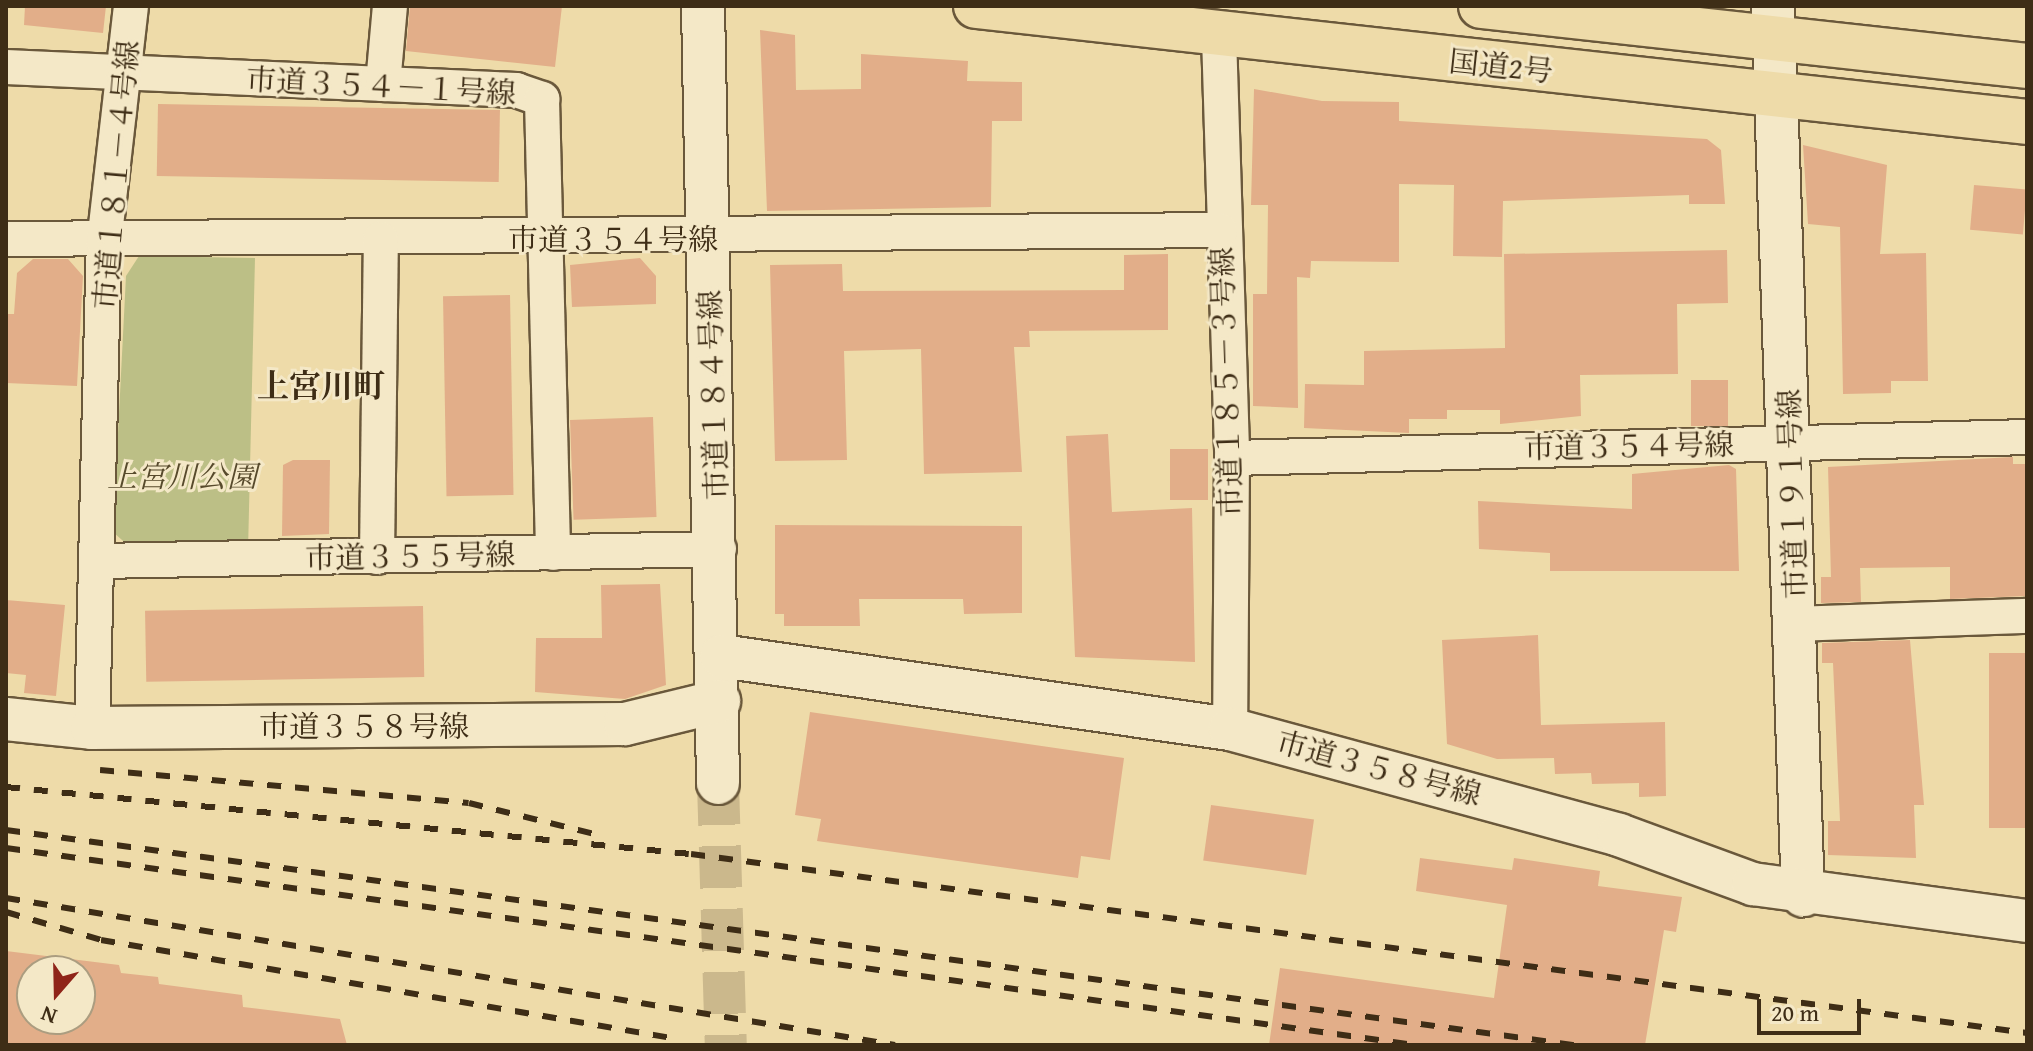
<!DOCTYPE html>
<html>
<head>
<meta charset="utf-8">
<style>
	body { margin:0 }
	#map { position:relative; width:2033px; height:1051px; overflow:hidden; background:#eedba9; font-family:"Gentium Book Plus","Noto Serif JP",serif }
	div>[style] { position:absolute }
	.green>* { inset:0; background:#bcbf86 }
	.building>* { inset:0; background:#e2ae89; transform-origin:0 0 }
	.tertiary-tunnel>* { height:42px; margin-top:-21px; transform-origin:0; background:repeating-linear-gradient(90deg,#cbb88c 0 42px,transparent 0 63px) }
	.roads { filter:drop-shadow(2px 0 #6a583b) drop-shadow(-2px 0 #6a583b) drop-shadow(0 2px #6a583b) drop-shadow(0 -2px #6a583b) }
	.minor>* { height:34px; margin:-17px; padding:0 17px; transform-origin:17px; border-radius:17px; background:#f4e8c7 }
	.tertiary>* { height:42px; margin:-21px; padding:0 21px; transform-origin:21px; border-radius:21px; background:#f4e8c7 }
	.trunk>* { height:44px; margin:-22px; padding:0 22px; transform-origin:22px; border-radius:22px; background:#eedba9 }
	.rail>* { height:6px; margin-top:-3px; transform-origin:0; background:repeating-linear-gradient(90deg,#3e2d16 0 14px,transparent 0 28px) }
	span { translate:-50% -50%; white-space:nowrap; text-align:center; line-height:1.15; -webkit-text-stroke:6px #f4e8c7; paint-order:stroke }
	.street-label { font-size:30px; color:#3e2d16 }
	.park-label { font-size:30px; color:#574a2c; font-style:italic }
	.neighbourhood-label { font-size:32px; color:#3e2d16; font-weight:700 }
	.frame { position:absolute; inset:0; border:8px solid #3e2d16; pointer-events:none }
	.north { position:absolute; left:16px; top:955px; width:80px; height:80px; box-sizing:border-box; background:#f4e8c7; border:2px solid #ab9d80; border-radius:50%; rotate:200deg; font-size:22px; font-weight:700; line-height:32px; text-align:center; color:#3e2d16 }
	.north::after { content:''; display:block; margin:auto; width:28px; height:36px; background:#8f2418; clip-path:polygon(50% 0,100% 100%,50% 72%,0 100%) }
	.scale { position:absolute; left:1757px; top:999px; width:104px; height:36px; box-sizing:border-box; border:4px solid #3e2d16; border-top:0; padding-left:10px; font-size:24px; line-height:28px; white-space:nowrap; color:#3e2d16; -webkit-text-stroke:6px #f4e8c7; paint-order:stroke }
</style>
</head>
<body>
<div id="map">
	<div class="green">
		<i style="clip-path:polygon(139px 256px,255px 258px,248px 551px,131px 548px,113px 532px,126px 276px)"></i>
	</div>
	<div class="building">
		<i style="clip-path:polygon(25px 6px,106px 6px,103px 33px,24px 25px)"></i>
		<i style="clip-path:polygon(410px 6px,562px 6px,555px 67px,406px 51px)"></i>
		<i style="clip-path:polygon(760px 30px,795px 35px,796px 90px,861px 89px,861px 54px,968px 61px,967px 81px,1022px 82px,1022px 121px,992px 121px,991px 207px,767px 211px)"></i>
		<i style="clip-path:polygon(1254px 89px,1322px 101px,1399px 102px,1399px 121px,1707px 139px,1721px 150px,1725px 204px,1689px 204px,1689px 195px,1503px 201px,1502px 257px,1453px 256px,1454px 185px,1399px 184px,1399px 262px,1311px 261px,1310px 278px,1297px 277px,1298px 408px,1253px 406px,1253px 294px,1267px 294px,1268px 205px,1251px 205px)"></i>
		<i style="left:158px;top:104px;width:342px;height:72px;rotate:1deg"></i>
		<i style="clip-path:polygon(1803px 145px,1887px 165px,1880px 254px,1926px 253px,1928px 381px,1891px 381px,1891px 393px,1843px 394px,1840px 227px,1808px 224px)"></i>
		<i style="left:1974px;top:185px;width:53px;height:45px;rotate:5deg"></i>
		<i style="clip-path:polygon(1727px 250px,1728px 303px,1677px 304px,1678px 374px,1580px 375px,1581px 416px,1500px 424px,1500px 410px,1447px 410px,1447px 419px,1409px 419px,1409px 433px,1304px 428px,1305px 384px,1364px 385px,1364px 351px,1505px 348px,1504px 254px)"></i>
		<i style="clip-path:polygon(1168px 254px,1168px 330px,1029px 331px,1030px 347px,1014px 347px,1022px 472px,924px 474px,921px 349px,844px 351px,847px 460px,775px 461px,770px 265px,842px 264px,843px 291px,1124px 290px,1124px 255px)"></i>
		<i style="clip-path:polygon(640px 258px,656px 276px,656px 304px,572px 307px,570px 265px)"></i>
		<i style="clip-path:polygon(33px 259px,68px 259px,83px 276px,77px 386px,6px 383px,6px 314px,14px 314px,17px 273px)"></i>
		<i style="left:510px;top:295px;width:200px;height:67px;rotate:89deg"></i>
		<i style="left:1691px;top:380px;width:37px;height:46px"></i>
		<i style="left:653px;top:417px;width:100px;height:83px;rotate:88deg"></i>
		<i style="clip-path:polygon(1108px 434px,1112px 512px,1192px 508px,1195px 662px,1075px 657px,1066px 436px)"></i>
		<i style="left:1170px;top:449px;width:38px;height:51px"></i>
		<i style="clip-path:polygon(2013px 457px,2013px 464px,2027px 464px,2027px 596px,1950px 599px,1950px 567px,1860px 568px,1861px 602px,1821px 603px,1821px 577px,1831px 577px,1828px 467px)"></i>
		<i style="clip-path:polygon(293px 460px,330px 460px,329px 534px,282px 536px,283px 465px)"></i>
		<i style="clip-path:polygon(1729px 465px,1736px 469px,1739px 571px,1550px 571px,1550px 553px,1479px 549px,1478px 501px,1632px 509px,1632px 474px)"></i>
		<i style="clip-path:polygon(775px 525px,1022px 526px,1022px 613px,964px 614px,963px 599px,859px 599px,860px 626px,784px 626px,784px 614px,775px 614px)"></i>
		<i style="clip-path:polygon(660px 584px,666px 685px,625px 699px,535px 692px,536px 638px,602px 638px,601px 585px)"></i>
		<i style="clip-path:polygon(6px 600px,65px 605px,56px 696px,24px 693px,26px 675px,6px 673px)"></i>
		<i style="left:423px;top:606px;width:71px;height:278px;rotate:89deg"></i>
		<i style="clip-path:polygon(1538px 635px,1541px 725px,1665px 722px,1666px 796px,1639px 797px,1639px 783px,1592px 784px,1591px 773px,1555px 774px,1554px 758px,1497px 759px,1447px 744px,1442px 640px)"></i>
		<i style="clip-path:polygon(1910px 640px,1924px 805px,1914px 805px,1916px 858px,1828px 855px,1828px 821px,1840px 821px,1833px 663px,1822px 663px,1822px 643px)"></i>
		<i style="left:1989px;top:653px;width:38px;height:175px"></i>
		<i style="clip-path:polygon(810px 712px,1124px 758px,1110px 860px,1081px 856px,1078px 878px,817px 841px,821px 819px,795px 815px)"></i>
		<i style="left:1211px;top:805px;width:104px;height:56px;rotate:8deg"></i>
		<i style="clip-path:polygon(1420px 858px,1512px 870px,1514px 858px,1600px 871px,1598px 886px,1682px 897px,1676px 932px,1664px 930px,1645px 1045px,1269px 1045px,1280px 968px,1494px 998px,1507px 905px,1416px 891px)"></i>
		<i style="clip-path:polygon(evenodd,6px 951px,119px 965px,121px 973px,158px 977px,159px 984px,242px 995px,243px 1007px,340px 1019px,347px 1045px,6px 1045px,6px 951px,32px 971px,80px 971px,80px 1019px,32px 1019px,32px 971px)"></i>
	</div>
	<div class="tertiary-tunnel">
		<i style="left:718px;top:783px;width:262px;rotate:88.3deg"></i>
	</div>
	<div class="roads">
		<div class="minor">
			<i style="left:1219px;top:36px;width:422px;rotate:88.2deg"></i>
			<i style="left:1232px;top:458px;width:271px;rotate:90.4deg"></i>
			<i style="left:6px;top:67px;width:511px;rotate:2.58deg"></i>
			<i style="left:516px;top:90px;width:28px;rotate:19deg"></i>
			<i style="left:542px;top:99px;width:454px;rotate:88.6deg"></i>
			<i style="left:383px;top:84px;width:78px;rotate:-84.9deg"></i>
			<i style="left:6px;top:239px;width:1214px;rotate:-0.42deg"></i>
			<i style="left:1232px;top:458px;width:795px;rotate:-1.51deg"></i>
			<i style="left:377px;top:557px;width:318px;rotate:-89.3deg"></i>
			<i style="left:100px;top:561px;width:619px;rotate:-1.11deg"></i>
			<i style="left:1796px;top:624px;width:231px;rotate:-2deg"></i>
			<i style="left:92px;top:728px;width:485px;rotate:-88.6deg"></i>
			<i style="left:104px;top:243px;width:239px;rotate:-83.5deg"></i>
		</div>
		<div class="tertiary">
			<i style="left:703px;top:6px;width:777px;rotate:88.89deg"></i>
			<i style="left:1773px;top:6px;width:890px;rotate:88.07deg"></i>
			<i style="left:721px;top:656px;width:514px;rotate:8.16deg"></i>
			<i style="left:1230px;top:729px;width:403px;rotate:15.2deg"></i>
			<i style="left:1619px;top:835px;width:143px;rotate:20.1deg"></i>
			<i style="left:1753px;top:884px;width:276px;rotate:7.7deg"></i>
			<i style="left:6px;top:719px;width:86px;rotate:6deg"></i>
			<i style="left:92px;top:728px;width:533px;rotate:-0.43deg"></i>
			<i style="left:625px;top:724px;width:97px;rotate:-13.7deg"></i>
		</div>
		<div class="trunk">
			<i style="left:976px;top:6px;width:1057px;rotate:6.3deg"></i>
			<i style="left:1481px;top:6px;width:549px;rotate:6.27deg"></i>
		</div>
	</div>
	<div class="rail">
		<i style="left:100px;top:770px;width:370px;rotate:5.1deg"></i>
		<i style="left:469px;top:803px;width:137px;rotate:13.9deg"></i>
		<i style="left:6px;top:787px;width:688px;rotate:5.59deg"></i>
		<i style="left:691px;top:854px;width:1348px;rotate:7.63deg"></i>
		<i style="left:6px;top:830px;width:1583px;rotate:7.81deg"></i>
		<i style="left:6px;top:848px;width:1422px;rotate:7.96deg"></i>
		<i style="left:6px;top:898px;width:901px;rotate:9.39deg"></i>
		<i style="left:6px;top:912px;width:99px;rotate:16.4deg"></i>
		<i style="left:101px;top:940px;width:584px;rotate:9.75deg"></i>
	</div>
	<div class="street-label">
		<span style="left:1501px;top:66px;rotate:6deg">国道2号</span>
		<span style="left:381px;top:86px;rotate:3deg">市道３５４－１号線</span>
		<span style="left:116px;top:175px;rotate:-85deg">市道１８１－４号線</span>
		<span style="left:613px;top:239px">市道３５４号線</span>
		<span style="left:1226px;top:382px;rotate:-92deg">市道１８５－３号線</span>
		<span style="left:713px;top:395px;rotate:-92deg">市道１８４号線</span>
		<span style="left:1629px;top:446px;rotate:-1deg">市道３５４号線</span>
		<span style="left:1792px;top:494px;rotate:-92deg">市道１９１号線</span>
		<span style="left:410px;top:556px;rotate:-1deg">市道３５５号線</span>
		<span style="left:364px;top:726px">市道３５８号線</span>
		<span style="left:1379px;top:768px;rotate:15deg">市道３５８号線</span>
	</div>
	<div class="park-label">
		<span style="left:182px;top:476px">上宮川公園</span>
	</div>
	<div class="neighbourhood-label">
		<span style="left:321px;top:386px">上宮川町</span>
	</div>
	<div class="frame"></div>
	<div class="north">N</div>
	<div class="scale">20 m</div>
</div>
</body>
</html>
